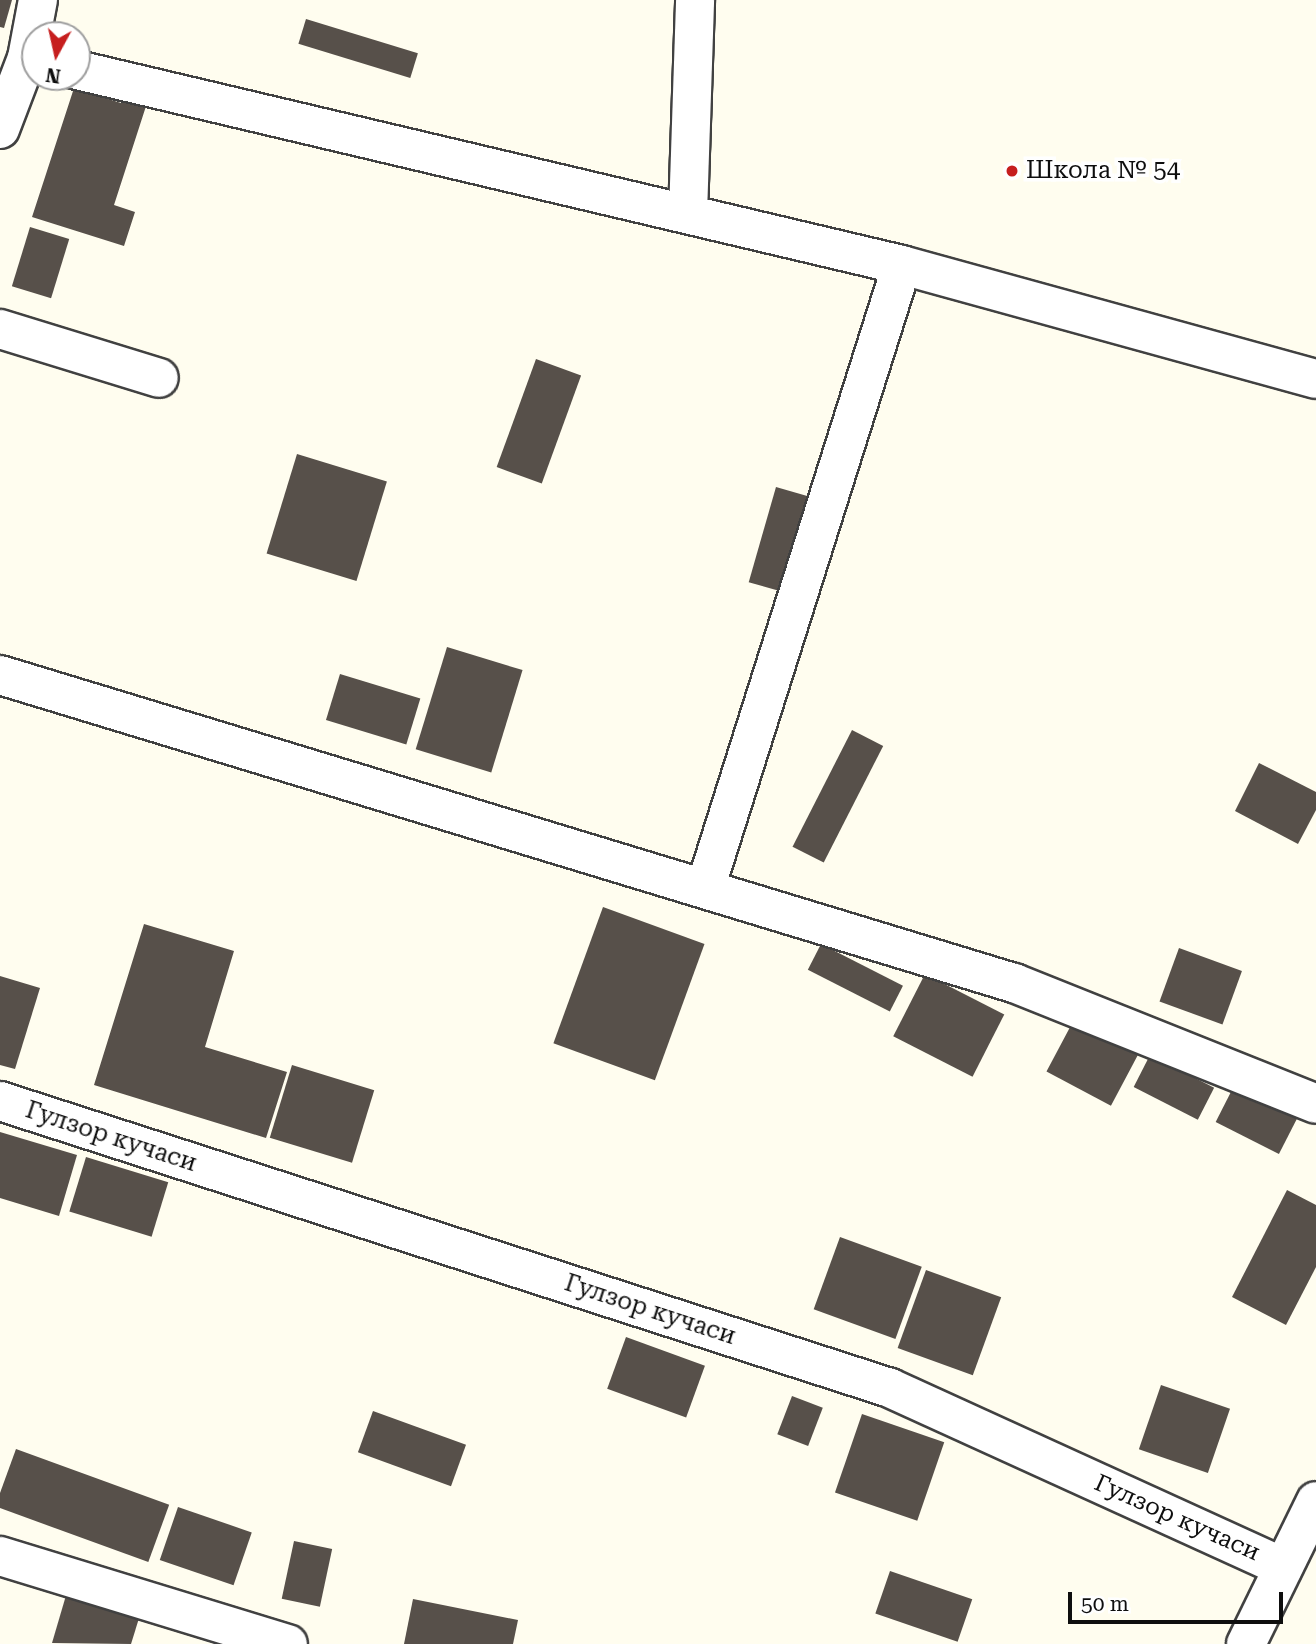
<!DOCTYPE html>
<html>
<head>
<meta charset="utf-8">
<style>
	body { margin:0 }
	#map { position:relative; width:1316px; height:1644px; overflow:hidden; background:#fffdef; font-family:"Roboto Serif",serif }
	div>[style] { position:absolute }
	.building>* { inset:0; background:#57504a; transform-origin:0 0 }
	.roads { filter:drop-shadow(2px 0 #414141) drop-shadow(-2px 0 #414141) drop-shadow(0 2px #414141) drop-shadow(0 -2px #414141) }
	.minor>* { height:38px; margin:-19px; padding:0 19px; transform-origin:19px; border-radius:19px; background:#fff }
	.dots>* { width:19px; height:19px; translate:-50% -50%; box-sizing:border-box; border:4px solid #fff; border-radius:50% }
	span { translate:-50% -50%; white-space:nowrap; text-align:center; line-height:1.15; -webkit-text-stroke:7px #fff; paint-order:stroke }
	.poi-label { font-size:24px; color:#0e0e0e }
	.left { translate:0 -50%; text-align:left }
	.street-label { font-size:24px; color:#0e0e0e }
	.north { position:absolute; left:21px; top:21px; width:70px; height:70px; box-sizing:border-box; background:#fff; border:2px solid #9f9f9f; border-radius:50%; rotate:188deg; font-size:19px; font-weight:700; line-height:28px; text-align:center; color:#0e0e0e }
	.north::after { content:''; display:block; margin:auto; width:24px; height:32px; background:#c61e1e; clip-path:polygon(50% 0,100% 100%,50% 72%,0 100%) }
	.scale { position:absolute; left:1068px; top:1592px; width:215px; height:32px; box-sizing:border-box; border:4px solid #0e0e0e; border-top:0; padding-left:9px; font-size:21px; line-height:24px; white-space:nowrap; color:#0e0e0e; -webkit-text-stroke:5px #fff; paint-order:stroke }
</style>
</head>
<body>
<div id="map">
	<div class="building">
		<i style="clip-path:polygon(0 0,12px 0,4px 28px,0 27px)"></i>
		<i style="left:306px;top:19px;width:117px;height:26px;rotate:17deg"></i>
		<i style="clip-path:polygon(74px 88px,121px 103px,124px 92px,148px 100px,114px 205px,135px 212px,124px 246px,32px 217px)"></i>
		<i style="left:30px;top:227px;width:41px;height:62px;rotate:17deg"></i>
		<i style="left:536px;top:359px;width:48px;height:115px;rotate:20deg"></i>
		<i style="left:297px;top:454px;width:94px;height:104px;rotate:17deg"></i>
		<i style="left:776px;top:487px;width:46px;height:99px;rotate:16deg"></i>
		<i style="left:447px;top:647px;width:79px;height:107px;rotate:17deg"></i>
		<i style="left:340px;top:674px;width:84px;height:48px;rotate:17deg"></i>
		<i style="left:852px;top:730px;width:35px;height:131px;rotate:27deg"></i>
		<i style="clip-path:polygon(1259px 763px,1316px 792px,1316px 810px,1298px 844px,1235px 811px)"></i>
		<i style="left:603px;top:907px;width:108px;height:145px;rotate:20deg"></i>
		<i style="clip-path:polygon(144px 924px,234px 951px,205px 1047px,287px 1072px,266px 1138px,94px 1085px)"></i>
		<i style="left:821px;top:944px;width:92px;height:29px;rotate:27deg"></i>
		<i style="left:1179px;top:948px;width:67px;height:57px;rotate:20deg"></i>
		<i style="left:925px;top:974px;width:89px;height:70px;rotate:27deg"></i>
		<i style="clip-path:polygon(0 976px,40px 988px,15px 1069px,0 1065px)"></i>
		<i style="left:1077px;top:1014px;width:73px;height:65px;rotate:28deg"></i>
		<i style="left:1150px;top:1055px;width:72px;height:36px;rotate:27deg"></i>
		<i style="left:292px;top:1065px;width:86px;height:76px;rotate:17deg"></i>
		<i style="left:1237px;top:1080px;width:71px;height:47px;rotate:27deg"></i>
		<i style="clip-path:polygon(0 1132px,77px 1155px,59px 1216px,0 1198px)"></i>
		<i style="left:86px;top:1157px;width:86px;height:57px;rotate:17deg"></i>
		<i style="clip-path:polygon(1287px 1190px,1316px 1205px,1316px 1267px,1286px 1325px,1232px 1297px)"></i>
		<i style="left:840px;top:1237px;width:87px;height:77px;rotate:20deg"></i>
		<i style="left:926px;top:1270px;width:80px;height:83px;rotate:20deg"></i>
		<i style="left:626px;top:1337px;width:84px;height:55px;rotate:20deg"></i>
		<i style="left:1161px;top:1385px;width:73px;height:68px;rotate:19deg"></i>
		<i style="left:792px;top:1396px;width:33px;height:41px;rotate:21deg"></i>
		<i style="left:373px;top:1411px;width:99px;height:44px;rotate:20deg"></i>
		<i style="left:862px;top:1414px;width:87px;height:83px;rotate:19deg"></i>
		<i style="left:16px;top:1449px;width:163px;height:61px;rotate:20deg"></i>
		<i style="left:178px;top:1507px;width:78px;height:56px;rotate:19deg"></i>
		<i style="left:294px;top:1541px;width:39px;height:59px;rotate:12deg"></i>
		<i style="left:890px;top:1571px;width:87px;height:45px;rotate:19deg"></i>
		<i style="clip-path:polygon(67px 1592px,140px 1615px,131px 1644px,52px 1643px)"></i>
		<i style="clip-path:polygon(413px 1599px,518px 1620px,513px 1644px,404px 1644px)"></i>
	</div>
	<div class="roads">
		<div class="minor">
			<i style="left:77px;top:70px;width:848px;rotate:13.3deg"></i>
			<i style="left:902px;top:265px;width:429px;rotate:15.4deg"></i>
			<i style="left:0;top:129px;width:76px;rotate:-69.2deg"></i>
			<i style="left:27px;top:58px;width:59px;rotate:-79.3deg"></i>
			<i style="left:688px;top:214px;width:214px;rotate:-88.1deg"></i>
			<i style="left:0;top:329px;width:166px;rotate:17.1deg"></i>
			<i style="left:0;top:675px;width:1060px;rotate:16.9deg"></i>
			<i style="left:1014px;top:983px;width:325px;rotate:21.8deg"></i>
			<i style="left:705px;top:889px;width:654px;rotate:-72.48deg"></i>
			<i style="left:0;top:1101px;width:935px;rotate:17.87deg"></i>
			<i style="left:890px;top:1388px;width:432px;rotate:24.5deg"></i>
			<i style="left:0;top:1556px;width:301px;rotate:17deg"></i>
			<i style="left:1246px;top:1644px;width:159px;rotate:-63.9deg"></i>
		</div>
	</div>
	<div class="dots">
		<i style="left:1012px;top:171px;background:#c61e1e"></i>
	</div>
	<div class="poi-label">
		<span class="left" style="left:1026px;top:171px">Школа № 54</span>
	</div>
	<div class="street-label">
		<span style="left:111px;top:1137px;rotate:18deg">Гулзор кучаси</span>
		<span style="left:650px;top:1310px;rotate:18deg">Гулзор кучаси</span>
		<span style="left:1177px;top:1518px;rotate:24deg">Гулзор кучаси</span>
	</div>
	<div class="north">N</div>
	<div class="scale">50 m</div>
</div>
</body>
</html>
